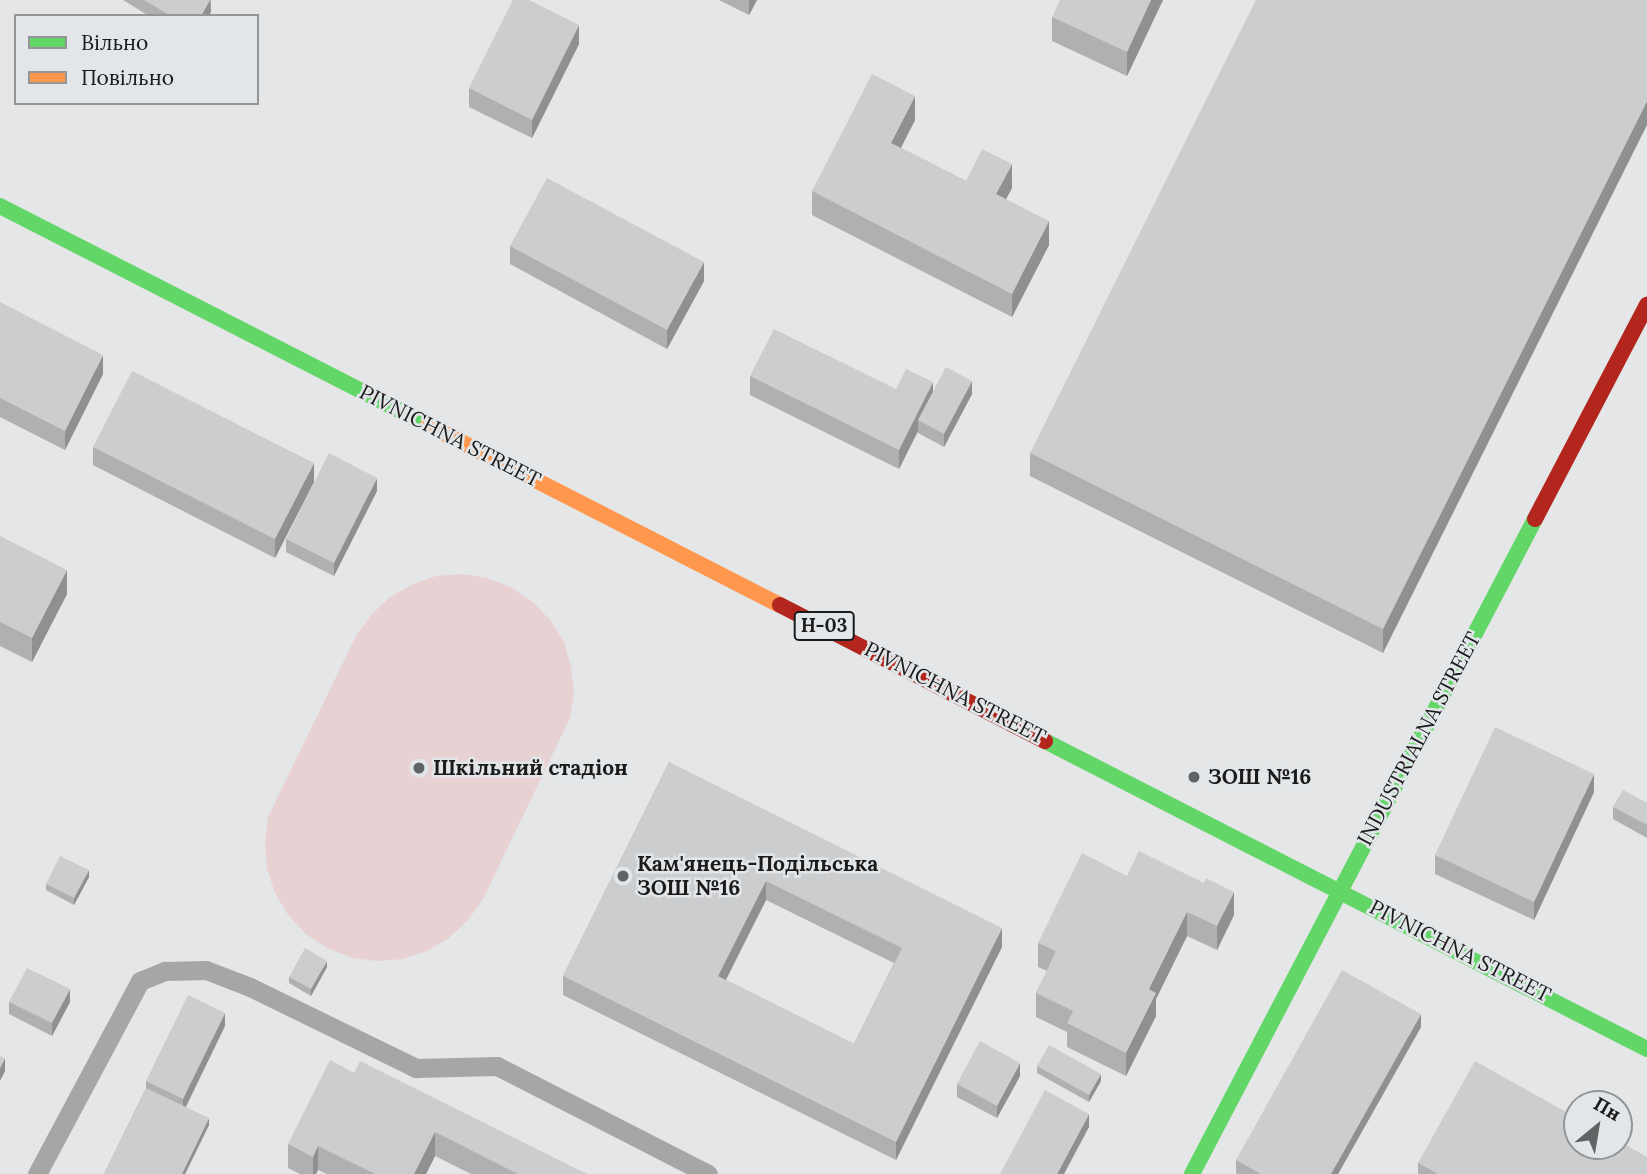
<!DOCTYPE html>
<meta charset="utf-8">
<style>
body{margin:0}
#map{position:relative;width:1647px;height:1174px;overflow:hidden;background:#e4e6e7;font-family:Lora,serif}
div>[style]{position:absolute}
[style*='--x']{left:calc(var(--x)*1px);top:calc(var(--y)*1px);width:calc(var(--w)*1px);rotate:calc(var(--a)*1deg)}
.green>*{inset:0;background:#e8d1d3}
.lane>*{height:19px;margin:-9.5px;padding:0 9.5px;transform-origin:9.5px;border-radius:9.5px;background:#a6a6a6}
.fast>*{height:16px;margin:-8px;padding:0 8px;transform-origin:8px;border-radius:8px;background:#63d668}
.slow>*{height:16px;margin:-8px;padding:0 8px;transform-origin:8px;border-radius:8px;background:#ff974d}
.jam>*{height:16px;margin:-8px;padding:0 8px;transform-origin:8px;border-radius:8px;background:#b3261e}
.wall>*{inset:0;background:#afb0b1}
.shaded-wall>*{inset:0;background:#8f9090}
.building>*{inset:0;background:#cccdce}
.dots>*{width:19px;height:19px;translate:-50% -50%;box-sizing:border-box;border:4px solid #e3e6e8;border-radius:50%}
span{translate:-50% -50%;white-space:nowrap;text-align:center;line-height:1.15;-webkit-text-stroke:5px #e3e6e8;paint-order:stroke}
.shield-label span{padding:2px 5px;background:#e3e6e8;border:2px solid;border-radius:5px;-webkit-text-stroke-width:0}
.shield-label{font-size:19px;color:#1b1b1c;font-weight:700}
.street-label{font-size:21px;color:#1b1b1c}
.poi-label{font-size:21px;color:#1b1b1c;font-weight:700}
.left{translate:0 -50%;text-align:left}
.legend{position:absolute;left:14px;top:14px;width:245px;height:91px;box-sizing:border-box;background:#e3e6e8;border:2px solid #939596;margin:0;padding:9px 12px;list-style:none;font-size:21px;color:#1b1b1c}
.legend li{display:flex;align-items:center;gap:14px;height:35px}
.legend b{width:35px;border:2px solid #939596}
.north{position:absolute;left:1563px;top:1090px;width:70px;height:70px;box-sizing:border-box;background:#e3e6e8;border:2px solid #939596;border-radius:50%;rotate:30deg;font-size:19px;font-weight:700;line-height:28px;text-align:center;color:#1b1b1c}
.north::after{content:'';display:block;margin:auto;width:24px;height:32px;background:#616263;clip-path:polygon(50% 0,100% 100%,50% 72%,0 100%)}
</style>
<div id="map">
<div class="green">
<i style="clip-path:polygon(462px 574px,487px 578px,511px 587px,533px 602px,550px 620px,564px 642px,571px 667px,574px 693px,570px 718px,483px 899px,468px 920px,449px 938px,427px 951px,403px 959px,377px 961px,352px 958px,327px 948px,306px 934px,288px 915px,275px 893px,267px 869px,265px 843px,268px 817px,356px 636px,371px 615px,389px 598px,411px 585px,436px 576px)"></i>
</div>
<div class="lane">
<i style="--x:37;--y:1174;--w:219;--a:-61.9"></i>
<i style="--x:140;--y:981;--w:27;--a:-22"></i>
<i style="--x:165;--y:971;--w:41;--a:-1.4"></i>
<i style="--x:206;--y:970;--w:47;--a:21.1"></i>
<i style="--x:250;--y:987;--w:185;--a:26"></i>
<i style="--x:416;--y:1068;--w:81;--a:-1.4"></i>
<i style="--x:497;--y:1066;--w:237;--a:27.1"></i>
</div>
<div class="fast">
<i style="--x:0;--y:206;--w:481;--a:27.1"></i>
<i style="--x:1045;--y:741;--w:676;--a:27.1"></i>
<i style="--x:1192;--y:1174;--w:739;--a:-62.36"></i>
</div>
<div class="slow">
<i style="--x:428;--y:425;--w:395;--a:27.1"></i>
</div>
<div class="jam">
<i style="--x:1535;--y:519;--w:242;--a:-62.4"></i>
<i style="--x:780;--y:605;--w:298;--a:27.2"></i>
</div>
<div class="wall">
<i style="clip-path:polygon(123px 0,211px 0,211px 12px,208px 16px,149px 16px)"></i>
<i style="clip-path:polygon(719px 0,757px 0,749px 15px)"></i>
<i style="clip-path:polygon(1163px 0,1127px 76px,1052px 41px,1052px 17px)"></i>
<i style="clip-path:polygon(1647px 0,1383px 653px,1030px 476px,1030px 453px)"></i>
<i style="clip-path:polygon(579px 44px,532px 138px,469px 107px,469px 88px)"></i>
<i style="clip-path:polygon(915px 120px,901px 148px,966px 181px,1012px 188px,1006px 199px,1049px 245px,1012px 317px,812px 215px,812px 191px)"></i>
<i style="clip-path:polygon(510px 246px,704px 281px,667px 349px,510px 264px)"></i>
<i style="clip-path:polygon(0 302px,103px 374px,65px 450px,0 417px)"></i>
<i style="clip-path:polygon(750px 376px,896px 389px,972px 394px,944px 447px,918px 433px,918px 431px,899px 469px,750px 395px)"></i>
<i style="clip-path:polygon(93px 447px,314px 482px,275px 558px,93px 465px)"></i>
<i style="clip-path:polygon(377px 491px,334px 576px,286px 552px,286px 539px)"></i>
<i style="clip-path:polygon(0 536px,67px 594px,32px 662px,0 646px)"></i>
<i style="clip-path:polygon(evenodd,669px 762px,1002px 947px,896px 1160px,563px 995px,563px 976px,669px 762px,766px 900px,894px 963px,854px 1044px,726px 980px,766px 900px)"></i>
<i style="clip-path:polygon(1594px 792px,1534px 920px,1435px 874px,1435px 855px)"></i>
<i style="clip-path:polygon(1647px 803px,1647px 838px,1613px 819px,1613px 807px)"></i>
<i style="clip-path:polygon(1127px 876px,1234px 915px,1217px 950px,1187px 936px,1156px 999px,1156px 1016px,1126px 1076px,1067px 1047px,1067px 1032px,1036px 1017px,1036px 993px,1047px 971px,1038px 967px,1038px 943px)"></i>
<i style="clip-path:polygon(89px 877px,74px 905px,46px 890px,46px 884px)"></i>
<i style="clip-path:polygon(327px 967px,311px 996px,289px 983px,289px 977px)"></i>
<i style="clip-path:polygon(9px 1002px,70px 1002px,52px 1036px,9px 1014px)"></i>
<i style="clip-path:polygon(225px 1026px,186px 1107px,209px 1125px,185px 1174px,104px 1174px,146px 1088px,146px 1081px)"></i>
<i style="clip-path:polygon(1421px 1027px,1338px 1174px,1238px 1174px,1236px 1173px,1236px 1160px)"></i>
<i style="clip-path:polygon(1037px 1066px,1101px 1081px,1089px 1102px,1037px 1073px)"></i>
<i style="clip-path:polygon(354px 1073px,587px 1174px,471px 1174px,435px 1156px,426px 1174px,327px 1174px,318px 1170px,316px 1174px,300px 1174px,288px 1168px,288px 1144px)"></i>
<i style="clip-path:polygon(1020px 1076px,997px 1118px,957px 1097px,957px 1084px)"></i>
<i style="clip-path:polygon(1418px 1163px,1647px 1174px,1418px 1174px)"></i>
</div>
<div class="shaded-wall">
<i style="clip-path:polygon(210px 0,211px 12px,208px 16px,201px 16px)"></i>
<i style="clip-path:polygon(749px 0,757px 0,749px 15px)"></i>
<i style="clip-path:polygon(1151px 0,1163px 0,1127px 76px,1127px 52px)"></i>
<i style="clip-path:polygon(579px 25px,579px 44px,532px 138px,532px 120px)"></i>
<i style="clip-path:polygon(915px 96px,915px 120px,891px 167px,891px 143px)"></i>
<i style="clip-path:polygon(1647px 101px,1647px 125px,1383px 653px,1383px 629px)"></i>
<i style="clip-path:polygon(1012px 164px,1012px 188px,996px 218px,996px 194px)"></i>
<i style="clip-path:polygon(1049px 221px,1049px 245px,1012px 317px,1012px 294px)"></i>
<i style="clip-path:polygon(704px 262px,704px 281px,667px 349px,667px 330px)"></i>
<i style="clip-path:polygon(103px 355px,103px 374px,65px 450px,65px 431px)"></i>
<i style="clip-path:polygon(972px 381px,972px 394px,944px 447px,944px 434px)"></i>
<i style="clip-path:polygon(933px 382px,933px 401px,918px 420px,918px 431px,899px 469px,899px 450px)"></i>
<i style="clip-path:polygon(314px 463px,314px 482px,275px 558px,275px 539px)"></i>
<i style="clip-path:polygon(377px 478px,377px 491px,334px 576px,334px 563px)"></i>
<i style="clip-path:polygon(67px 570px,67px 594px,32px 662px,32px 638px)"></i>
<i style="clip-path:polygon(1594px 774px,1594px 792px,1534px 920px,1534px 902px)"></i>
<i style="clip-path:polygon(89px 870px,89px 877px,74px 905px,74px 898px)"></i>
<i style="clip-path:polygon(766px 881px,766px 900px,718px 995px,718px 976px)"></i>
<i style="clip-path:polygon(1234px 892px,1234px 915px,1217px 950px,1217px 926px)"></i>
<i style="clip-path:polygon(1187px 912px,1187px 936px,1156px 999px,1156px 1016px,1126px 1076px,1126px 1053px,1149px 989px)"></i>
<i style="clip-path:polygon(1002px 928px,1002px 947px,896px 1160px,896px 1142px)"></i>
<i style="clip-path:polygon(327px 961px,327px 967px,311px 996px,311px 989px)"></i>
<i style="clip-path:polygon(70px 989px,70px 1002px,52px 1036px,52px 1023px)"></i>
<i style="clip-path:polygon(225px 1013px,225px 1026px,183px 1112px,183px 1099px)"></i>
<i style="clip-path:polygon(1421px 1014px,1421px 1027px,1338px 1174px,1331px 1174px)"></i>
<i style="clip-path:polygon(5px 1058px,5px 1071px,0 1081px,0 1068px)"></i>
<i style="clip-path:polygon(1020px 1063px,1020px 1076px,997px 1118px,997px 1106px)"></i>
<i style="clip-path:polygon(1101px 1074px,1101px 1081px,1089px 1102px,1089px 1095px)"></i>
<i style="clip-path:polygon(1089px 1114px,1089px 1127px,1064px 1174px,1057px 1174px)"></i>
<i style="clip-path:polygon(209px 1118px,209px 1125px,185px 1174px,182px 1174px)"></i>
<i style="clip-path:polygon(435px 1132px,435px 1156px,426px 1174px,414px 1174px)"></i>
<i style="clip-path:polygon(318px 1146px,318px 1170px,316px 1174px,313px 1174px,313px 1157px)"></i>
</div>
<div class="building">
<i style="clip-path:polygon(144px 0,210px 0,201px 16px,171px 16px)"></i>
<i style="clip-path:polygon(513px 0,529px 0,579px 25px,532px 120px,469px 88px)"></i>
<i style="clip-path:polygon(1060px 0,1151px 0,1127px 52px,1052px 17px)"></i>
<i style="clip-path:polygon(1256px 0,1647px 0,1647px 101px,1383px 629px,1030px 453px)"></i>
<i style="clip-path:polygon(872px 74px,915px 96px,891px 143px,966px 181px,982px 149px,1012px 164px,996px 194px,1049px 221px,1012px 294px,812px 191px)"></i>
<i style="clip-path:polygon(547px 178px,704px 262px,667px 330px,510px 246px)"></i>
<i style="clip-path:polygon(0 302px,103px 355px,65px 431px,0 398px)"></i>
<i style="clip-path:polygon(774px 329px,896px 389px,906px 369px,933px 382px,899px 450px,750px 376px)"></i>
<i style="clip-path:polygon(946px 367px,972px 381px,944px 434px,918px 420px)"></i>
<i style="clip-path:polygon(132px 371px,314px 463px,275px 539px,93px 447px)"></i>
<i style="clip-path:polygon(329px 453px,377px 478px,334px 563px,286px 539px)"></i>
<i style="clip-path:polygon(0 536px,67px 570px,32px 638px,0 622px)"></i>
<i style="clip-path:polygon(1495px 727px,1594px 774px,1534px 902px,1435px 855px)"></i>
<i style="clip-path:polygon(evenodd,669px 762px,1002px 928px,896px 1142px,563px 976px,669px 762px,766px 881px,902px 948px,854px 1044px,718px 976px,766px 881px)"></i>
<i style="clip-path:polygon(1623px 790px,1647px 803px,1647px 825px,1613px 807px)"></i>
<i style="clip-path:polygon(1139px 851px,1204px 883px,1206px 878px,1234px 892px,1217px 926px,1187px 912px,1149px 989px,1156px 993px,1126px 1053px,1067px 1023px,1073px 1011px,1036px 993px,1056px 951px,1038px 943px,1082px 853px,1127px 876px)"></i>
<i style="clip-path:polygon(60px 856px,89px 870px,74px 898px,46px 884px)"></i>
<i style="clip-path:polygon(305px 948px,327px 961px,311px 989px,289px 977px)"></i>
<i style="clip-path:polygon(27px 968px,70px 989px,52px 1023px,9px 1002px)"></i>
<i style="clip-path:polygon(1342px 970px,1421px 1014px,1331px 1174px,1261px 1174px,1236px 1160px)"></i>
<i style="clip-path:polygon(188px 995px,225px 1013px,183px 1099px,146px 1081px)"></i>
<i style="clip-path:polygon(980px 1041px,1020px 1063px,997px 1106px,957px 1084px)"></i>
<i style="clip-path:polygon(1049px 1045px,1101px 1074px,1089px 1095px,1037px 1066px)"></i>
<i style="clip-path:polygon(0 1056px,5px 1058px,0 1068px)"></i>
<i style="clip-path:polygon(330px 1060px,354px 1073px,360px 1061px,587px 1174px,518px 1174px,435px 1132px,414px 1174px,375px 1174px,318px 1146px,313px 1157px,288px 1144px)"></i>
<i style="clip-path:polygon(1475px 1061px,1577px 1118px,1577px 1146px,1619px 1146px,1619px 1141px,1647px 1157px,1647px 1174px,1438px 1174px,1418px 1163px)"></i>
<i style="clip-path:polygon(146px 1088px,209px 1118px,182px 1174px,104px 1174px)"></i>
<i style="clip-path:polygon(1045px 1090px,1089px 1114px,1057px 1174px,1000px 1174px)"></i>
</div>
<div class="dots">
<i style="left:419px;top:768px;background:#616263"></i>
<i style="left:1194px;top:777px;background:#616263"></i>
<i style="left:623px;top:876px;background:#616263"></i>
</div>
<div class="shield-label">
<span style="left:824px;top:626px">Н-03</span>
</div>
<div class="street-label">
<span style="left:450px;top:436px;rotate:27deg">PIVNICHNA STREET</span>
<span style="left:955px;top:693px;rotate:27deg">PIVNICHNA STREET</span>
<span style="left:1419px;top:739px;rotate:-62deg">INDUSTRIALNA STREET</span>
<span style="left:1460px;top:951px;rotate:27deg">PIVNICHNA STREET</span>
</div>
<div class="poi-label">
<span class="left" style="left:433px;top:768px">Шкільний стадіон</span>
<span class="left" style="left:1208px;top:777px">ЗОШ №16</span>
<span class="left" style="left:637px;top:876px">Кам'янець-Подільська<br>ЗОШ №16</span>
</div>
<ul class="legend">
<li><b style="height:9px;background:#63d668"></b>Вільно</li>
<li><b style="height:9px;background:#ff974d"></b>Повільно</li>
</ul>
<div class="north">Пн</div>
</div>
